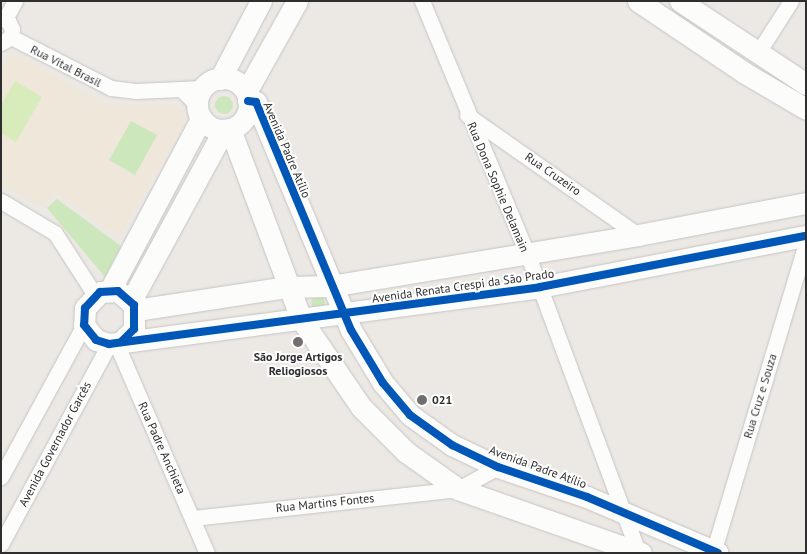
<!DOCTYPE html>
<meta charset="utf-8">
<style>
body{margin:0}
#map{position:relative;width:807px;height:554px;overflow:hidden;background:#ece8e4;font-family:"PT Sans",sans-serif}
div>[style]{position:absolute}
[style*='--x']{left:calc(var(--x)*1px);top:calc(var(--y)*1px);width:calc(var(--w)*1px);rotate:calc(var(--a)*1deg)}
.education>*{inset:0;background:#efe7d9}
.green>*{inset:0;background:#cce7bc}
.round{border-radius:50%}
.pitch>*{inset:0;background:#d7ecba}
.roads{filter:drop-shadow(0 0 1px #c5c4c5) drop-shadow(0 0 1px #c5c4c5)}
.street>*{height:15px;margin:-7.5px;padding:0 7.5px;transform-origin:7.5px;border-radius:7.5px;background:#fcfcfb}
.secondary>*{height:21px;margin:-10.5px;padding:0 10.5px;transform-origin:10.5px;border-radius:10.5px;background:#fcfcfb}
.secondary>.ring{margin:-10.5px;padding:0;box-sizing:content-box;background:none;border:21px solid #fcfcfb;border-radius:50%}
.cycleway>*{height:8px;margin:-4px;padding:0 4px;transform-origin:4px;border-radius:4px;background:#0057b8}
.dots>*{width:14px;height:14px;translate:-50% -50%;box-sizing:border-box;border:2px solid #fff;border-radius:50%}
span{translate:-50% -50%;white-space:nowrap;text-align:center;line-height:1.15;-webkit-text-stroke:4px #fff;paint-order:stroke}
.street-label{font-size:12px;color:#2e2e2e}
.poi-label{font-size:12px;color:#2e2e2e;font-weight:700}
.left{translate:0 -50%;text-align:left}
.frame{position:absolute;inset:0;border:2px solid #2e2e2e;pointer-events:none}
</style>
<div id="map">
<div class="education">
<i style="clip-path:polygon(8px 56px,20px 57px,106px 105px,171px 105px,182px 110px,186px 121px,119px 237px,56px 191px,41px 206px,1px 184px,1px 68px)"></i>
</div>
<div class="green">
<i class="round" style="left:215px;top:96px;width:18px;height:18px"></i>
<i style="clip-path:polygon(131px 121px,157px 135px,135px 175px,109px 160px)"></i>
<i style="clip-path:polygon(57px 199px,121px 246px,105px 277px,47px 208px)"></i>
<i class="round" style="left:311px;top:295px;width:14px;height:14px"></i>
</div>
<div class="pitch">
<i style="clip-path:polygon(15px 81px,42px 97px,16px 142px,1px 133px,1px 105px)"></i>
</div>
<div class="roads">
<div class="street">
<i style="--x:422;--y:1;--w:273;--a:67.4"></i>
<i style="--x:527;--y:253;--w:318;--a:69.6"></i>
<i style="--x:1;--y:18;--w:8;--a:23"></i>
<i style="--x:8;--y:21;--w:9;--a:63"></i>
<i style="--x:12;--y:29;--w:8;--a:97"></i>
<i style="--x:11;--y:37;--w:12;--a:149"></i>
<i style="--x:5;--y:19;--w:21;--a:-61"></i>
<i style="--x:11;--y:37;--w:112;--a:27"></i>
<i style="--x:111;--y:88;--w:24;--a:7"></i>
<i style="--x:135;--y:91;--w:68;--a:-2.5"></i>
<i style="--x:759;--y:51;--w:59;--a:-57.4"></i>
<i style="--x:183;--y:91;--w:20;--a:45"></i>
<i style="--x:467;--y:115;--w:209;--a:35.1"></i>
<i style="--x:1;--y:201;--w:63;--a:30.7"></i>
<i style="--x:55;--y:233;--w:74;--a:57.2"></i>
<i style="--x:116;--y:343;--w:229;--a:66.6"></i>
<i style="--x:1;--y:477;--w:173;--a:-61.4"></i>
<i style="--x:193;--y:518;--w:267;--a:-6.2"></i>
<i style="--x:458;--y:489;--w:46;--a:-28.8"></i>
<i style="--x:1;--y:544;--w:227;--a:-61.6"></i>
<i style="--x:713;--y:553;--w:324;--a:-73.3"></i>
</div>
<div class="secondary">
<i style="--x:638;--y:1;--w:129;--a:33.9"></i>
<i style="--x:745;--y:73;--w:71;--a:30.5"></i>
<i style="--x:680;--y:1;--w:151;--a:33.4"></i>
<i class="ring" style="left:197px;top:78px;width:31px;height:31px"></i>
<i style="--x:220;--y:79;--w:88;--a:-62.3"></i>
<i style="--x:246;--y:92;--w:104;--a:-60.7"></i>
<i style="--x:248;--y:101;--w:8;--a:7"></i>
<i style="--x:256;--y:102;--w:247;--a:67.4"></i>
<i style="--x:351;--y:330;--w:62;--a:58.9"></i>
<i style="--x:383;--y:383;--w:42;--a:49.8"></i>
<i style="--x:410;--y:415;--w:52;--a:35.5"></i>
<i style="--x:452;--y:445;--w:51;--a:25.6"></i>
<i style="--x:498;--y:467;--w:94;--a:18.6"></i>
<i style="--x:587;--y:497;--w:142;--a:23.1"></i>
<i style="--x:230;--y:129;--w:203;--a:69.5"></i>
<i style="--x:301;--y:319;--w:107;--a:55.7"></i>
<i style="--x:361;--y:407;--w:64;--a:45"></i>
<i style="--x:406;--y:452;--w:64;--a:35.4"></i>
<i style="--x:458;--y:489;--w:194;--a:19.3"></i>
<i style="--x:110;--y:290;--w:194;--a:-62"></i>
<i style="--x:131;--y:301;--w:195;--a:-61.5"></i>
<i style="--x:136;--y:310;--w:153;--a:-8.7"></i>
<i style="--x:287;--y:287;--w:44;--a:-1.3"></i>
<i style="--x:331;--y:286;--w:311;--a:-9.4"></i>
<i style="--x:638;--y:235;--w:171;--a:-10.8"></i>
<i style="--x:122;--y:341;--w:17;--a:-45"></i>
<i style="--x:134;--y:329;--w:24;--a:-90"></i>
<i style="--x:134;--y:305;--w:21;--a:-139"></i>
<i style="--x:118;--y:291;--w:18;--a:177"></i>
<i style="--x:100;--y:292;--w:22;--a:133"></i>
<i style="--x:85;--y:308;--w:17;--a:93"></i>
<i style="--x:84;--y:325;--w:19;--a:51"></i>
<i style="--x:96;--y:340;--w:14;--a:17"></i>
<i style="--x:109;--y:344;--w:435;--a:-7.5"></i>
<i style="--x:540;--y:287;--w:271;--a:-10.9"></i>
</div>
</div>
<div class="cycleway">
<i style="--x:248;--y:101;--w:8;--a:7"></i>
<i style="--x:256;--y:102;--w:247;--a:67.4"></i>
<i style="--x:351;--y:330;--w:62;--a:58.9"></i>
<i style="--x:383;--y:383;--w:42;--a:49.8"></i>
<i style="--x:410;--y:415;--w:52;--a:35.5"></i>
<i style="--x:452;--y:445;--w:51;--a:25.6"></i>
<i style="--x:498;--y:467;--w:94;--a:18.6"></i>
<i style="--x:587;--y:497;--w:142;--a:23.1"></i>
<i style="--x:122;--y:341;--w:17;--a:-45"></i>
<i style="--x:134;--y:329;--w:24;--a:-90"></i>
<i style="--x:134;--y:305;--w:21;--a:-139"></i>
<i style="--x:118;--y:291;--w:18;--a:177"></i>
<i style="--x:100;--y:292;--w:22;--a:133"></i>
<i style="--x:85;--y:308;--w:17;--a:93"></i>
<i style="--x:84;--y:325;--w:19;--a:51"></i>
<i style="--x:96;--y:340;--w:14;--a:17"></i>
<i style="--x:109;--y:344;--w:435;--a:-7.5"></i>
<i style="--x:540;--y:287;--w:271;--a:-10.9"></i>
</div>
<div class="dots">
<i style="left:298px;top:342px;background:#706f6e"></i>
<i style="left:422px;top:400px;background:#706f6e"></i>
</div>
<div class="street-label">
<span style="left:66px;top:66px;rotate:27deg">Rua Vital Brasil</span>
<span style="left:287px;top:150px;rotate:67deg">Avenida Padre Atílio</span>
<span style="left:553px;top:174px;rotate:35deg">Rua Cruzeiro</span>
<span style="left:498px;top:187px;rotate:67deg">Rua Dona Sophie Delamain</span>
<span style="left:463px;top:286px;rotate:-8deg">Avenida Renata Crespi da São Prado</span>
<span style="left:760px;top:396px;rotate:-73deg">Rua Cruz e Souza</span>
<span style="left:55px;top:444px;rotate:-62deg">Avenida Governador Garcês</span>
<span style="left:162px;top:448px;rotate:66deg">Rua Padre Anchieta</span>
<span style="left:538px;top:467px;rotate:20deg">Avenida Padre Atílio</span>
<span style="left:325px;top:503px;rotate:-6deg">Rua Martins Fontes</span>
</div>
<div class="poi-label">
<span style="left:298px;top:364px">São Jorge Artigos<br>Reliogiosos</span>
<span class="left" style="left:432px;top:400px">021</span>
</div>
<div class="frame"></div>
</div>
